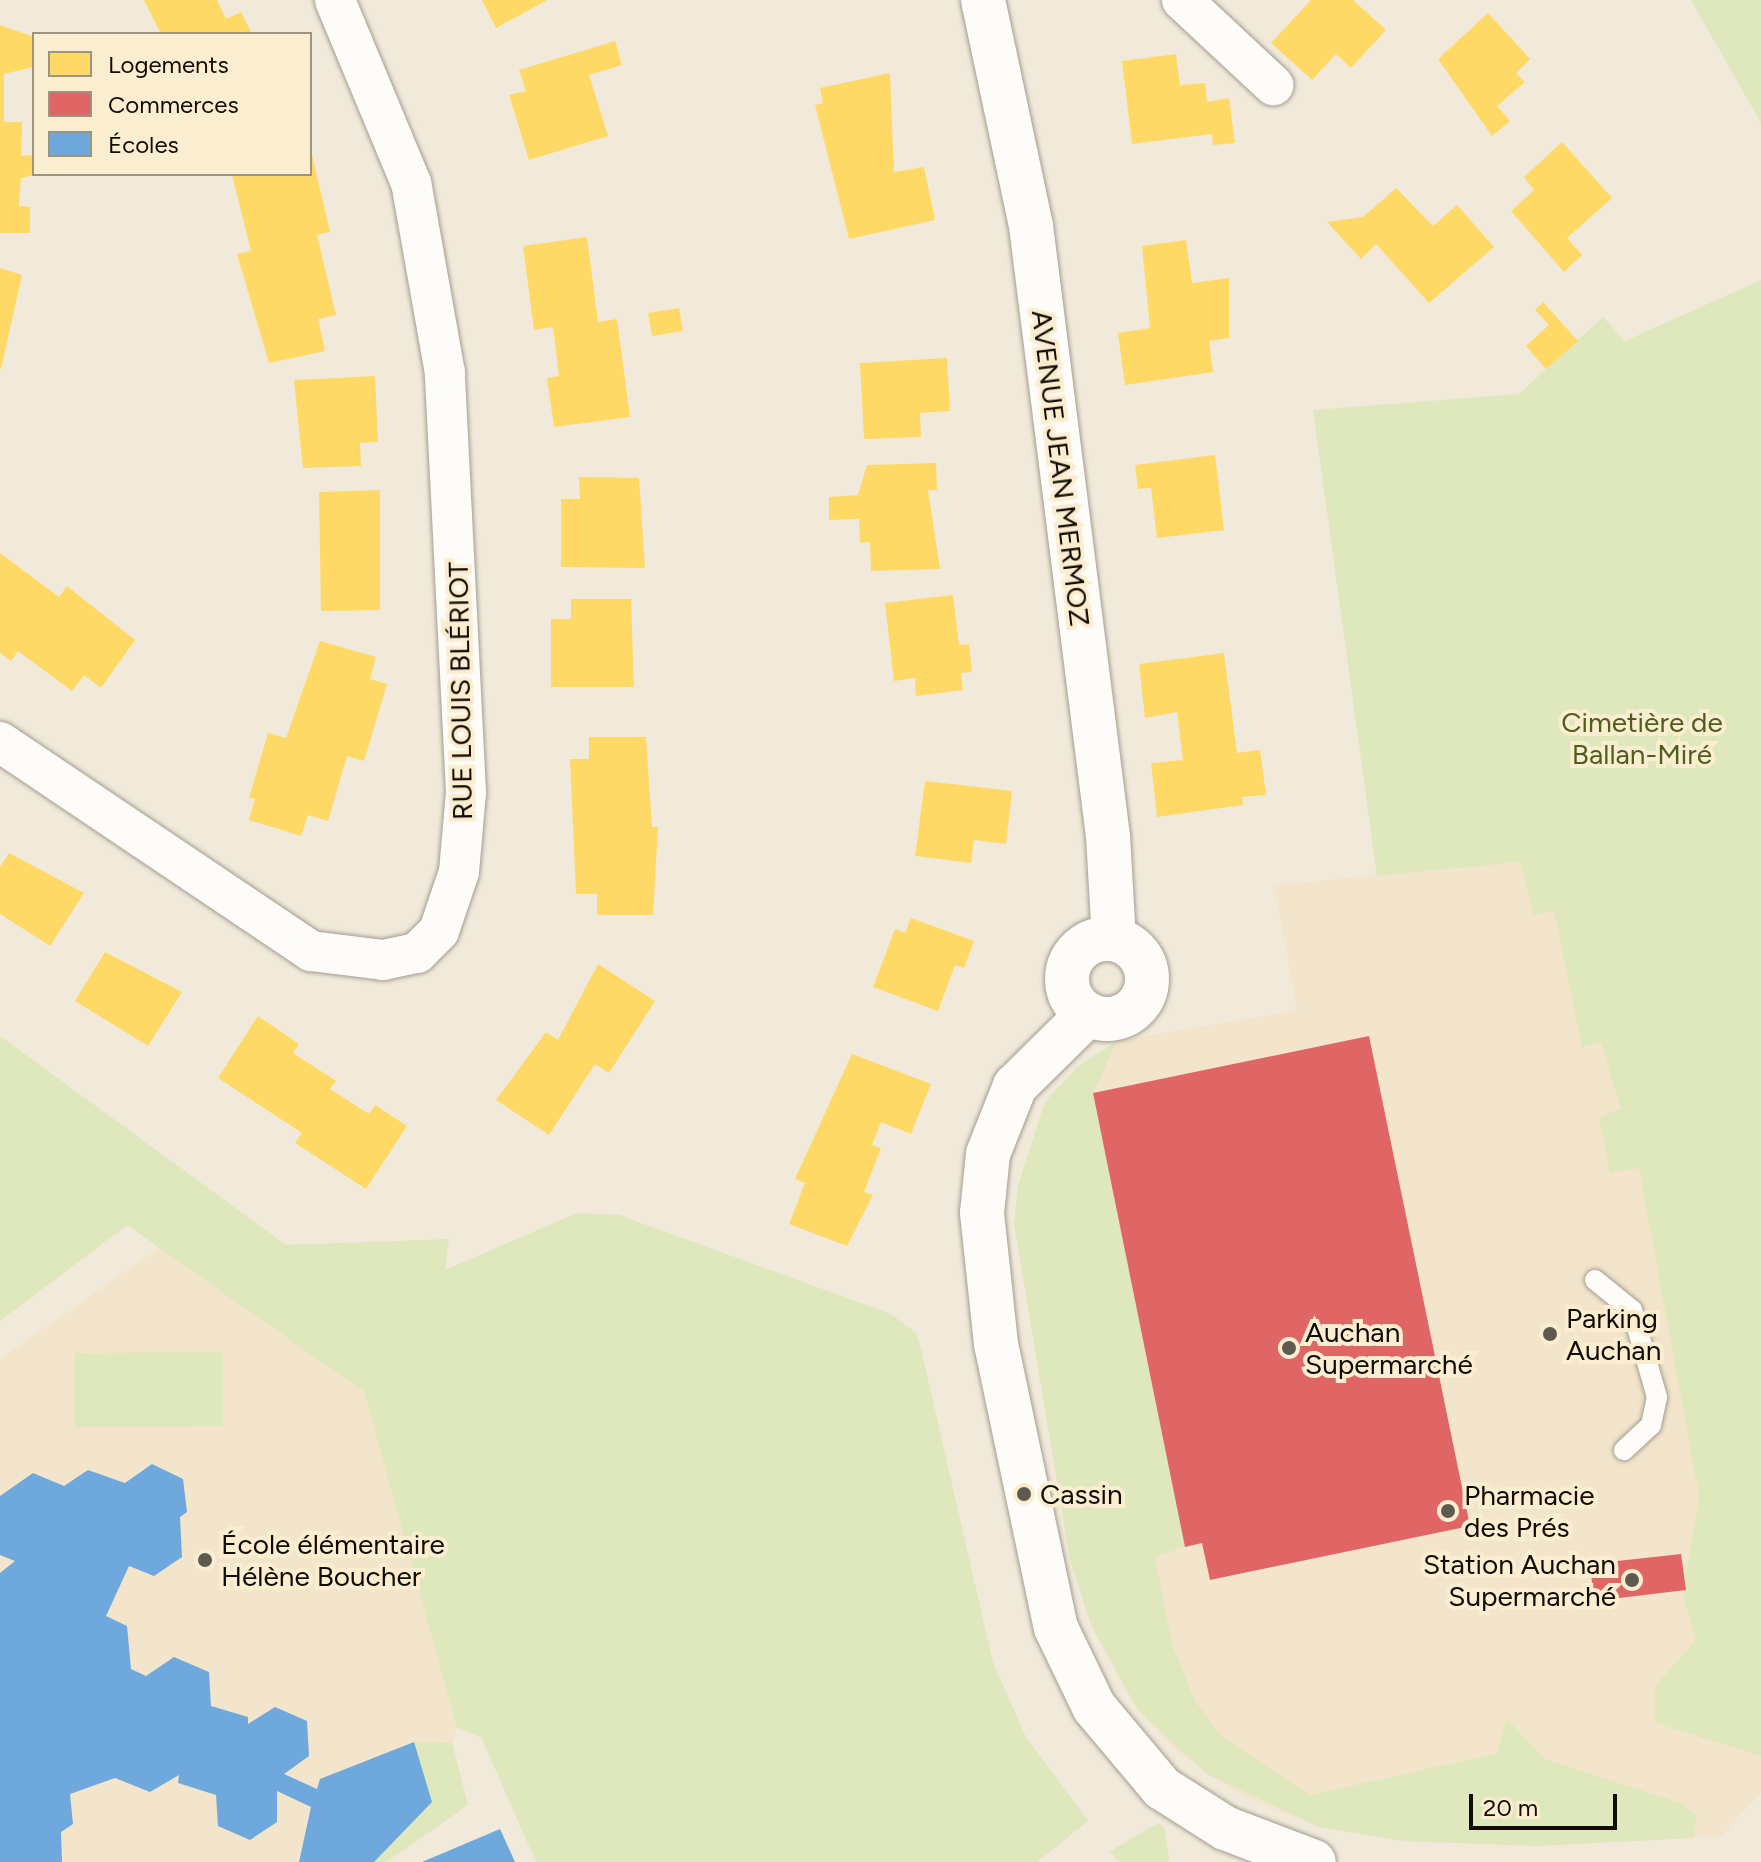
<!DOCTYPE html>
<meta charset="utf-8">
<style>
body{margin:0}
#map{position:relative;width:1761px;height:1862px;overflow:hidden;background:#f1eada;font-family:Figtree,sans-serif}
div>[style]{position:absolute}
[style*='--x']{left:calc(var(--x)*1px);top:calc(var(--y)*1px);width:calc(var(--w)*1px);rotate:calc(var(--a)*1deg)}
.built>*{inset:0;background:#f3e5cb}
.green>*{inset:0;background:#dfe7bd}
.homes>*{inset:0;background:#ffd966}
.shops>*{inset:0;background:#e06666}
.schools>*{inset:0;background:#6fa8dc}
.roads{filter:drop-shadow(0 0 2px #a39d91) drop-shadow(0 0 2px #a39d91)}
.service>*{height:20px;margin:-10px;padding:0 10px;transform-origin:10px;border-radius:10px;background:#fdfcf9}
.minor>*{height:40px;margin:-20px;padding:0 20px;transform-origin:20px;border-radius:20px;background:#fdfcf9}
.tertiary>*{height:44px;margin:-22px;padding:0 22px;transform-origin:22px;border-radius:22px;background:#fdfcf9}
.tertiary>.ring{margin:-22px;padding:0;box-sizing:content-box;background:none;border:44px solid #fdfcf9;border-radius:50%}
.dots>*{width:22px;height:22px;translate:-50% -50%;box-sizing:border-box;border:4px solid #fbedd0;border-radius:50%}
span{translate:-50% -50%;white-space:nowrap;text-align:center;line-height:1.15;-webkit-text-stroke:8px #fbedd0;paint-order:stroke}
.street-label{font-size:28px;color:#110c04}
.park-label{font-size:28px;color:#4e5e1f}
.poi-label{font-size:28px;color:#110c04}
.left{translate:0 -50%;text-align:left}
.right{translate:-100% -50%;text-align:right}
.legend{position:absolute;left:32px;top:32px;width:280px;height:144px;box-sizing:border-box;background:#fbedd0;border:2px solid #9d937e;margin:0;padding:10px 14px;list-style:none;font-size:24px;color:#110c04}
.legend li{display:flex;align-items:center;gap:16px;height:40px}
.legend b{width:40px;border:2px solid #9d937e}
.scale{position:absolute;left:1469px;top:1794px;width:148px;height:36px;box-sizing:border-box;border:4px solid #110c04;border-top:0;padding-left:10px;font-size:24px;line-height:28px;white-space:nowrap;color:#110c04;-webkit-text-stroke:6px #fbedd0;paint-order:stroke}
</style>
<div id="map">
<div class="built">
<i style="clip-path:polygon(1520px 862px,1573px 904px,1761px 1641px,1761px 1793px,1721px 1836px,1538px 1846px,1404px 1841px,1319px 1827px,1242px 1796px,1178px 1753px,1137px 1709px,1091px 1625px,1070px 1560px,1014px 1224px,1018px 1186px,1045px 1102px,1077px 1067px,1117px 1041px,1297px 1010px,1274px 885px)"></i>
<i style="clip-path:polygon(163px 1245px,364px 1392px,457px 1728px,452px 1743px,468px 1805px,386px 1862px,0 1862px,0 1359px)"></i>
</div>
<div class="green">
<i style="clip-path:polygon(1691px 0,1761px 0,1761px 123px)"></i>
<i style="clip-path:polygon(1761px 280px,1761px 1756px,1655px 1723px,1655px 1686px,1696px 1640px,1683px 1595px,1699px 1496px,1639px 1168px,1610px 1173px,1599px 1117px,1621px 1109px,1601px 1043px,1582px 1047px,1554px 910px,1534px 915px,1520px 862px,1377px 876px,1313px 410px,1519px 394px,1603px 317px,1625px 341px)"></i>
<i style="clip-path:polygon(0 1036px,286px 1245px,449px 1239px,445px 1270px,577px 1213px,619px 1215px,891px 1314px,916px 1333px,921px 1349px,993px 1663px,1026px 1737px,1088px 1821px,1037px 1862px,536px 1862px,481px 1737px,457px 1728px,364px 1392px,127px 1225px,0 1321px)"></i>
<i style="clip-path:polygon(1117px 1041px,1093px 1093px,1185px 1547px,1155px 1557px,1172px 1644px,1195px 1701px,1222px 1737px,1310px 1795px,1498px 1753px,1506px 1718px,1544px 1759px,1681px 1803px,1697px 1816px,1693px 1838px,1538px 1846px,1404px 1841px,1319px 1827px,1207px 1774px,1137px 1709px,1091px 1625px,1070px 1560px,1014px 1224px,1018px 1186px,1045px 1102px,1077px 1067px)"></i>
<i style="clip-path:polygon(223px 1352px,223px 1426px,74px 1427px,75px 1353px)"></i>
<i style="clip-path:polygon(414px 1742px,452px 1743px,468px 1805px,386px 1862px,374px 1862px)"></i>
<i style="clip-path:polygon(1158px 1823px,1165px 1828px,1169px 1862px,1120px 1862px,1109px 1852px)"></i>
</div>
<div class="homes">
<i style="clip-path:polygon(144px 0,217px 0,226px 19px,241px 12px,252px 34px,161px 34px)"></i>
<i style="clip-path:polygon(482px 0,547px 0,496px 28px)"></i>
<i style="clip-path:polygon(1311px 0,1353px 0,1386px 30px,1351px 68px,1336px 54px,1312px 80px,1271px 43px)"></i>
<i style="clip-path:polygon(1488px 13px,1530px 59px,1516px 73px,1525px 82px,1497px 106px,1510px 121px,1492px 136px,1438px 59px)"></i>
<i style="clip-path:polygon(0 25px,34px 37px,33px 67px,4px 74px,4px 122px,22px 122px,21px 156px,34px 155px,38px 174px,21px 178px,19px 206px,30px 207px,30px 233px,0 233px)"></i>
<i style="clip-path:polygon(615px 41px,622px 65px,589px 75px,608px 136px,529px 160px,509px 95px,526px 91px,519px 70px)"></i>
<i style="clip-path:polygon(1176px 54px,1180px 85px,1205px 83px,1207px 102px,1229px 98px,1235px 143px,1213px 145px,1212px 134px,1132px 144px,1122px 61px)"></i>
<i style="clip-path:polygon(890px 73px,894px 172px,924px 167px,935px 220px,849px 239px,815px 105px,823px 103px,820px 88px)"></i>
<i style="clip-path:polygon(1562px 142px,1612px 198px,1567px 238px,1582px 255px,1564px 272px,1511px 211px,1534px 190px,1524px 177px)"></i>
<i style="clip-path:polygon(311px 150px,330px 232px,317px 235px,336px 315px,318px 319px,325px 351px,269px 363px,237px 254px,251px 251px,232px 175px,310px 174px)"></i>
<i style="clip-path:polygon(1396px 188px,1433px 226px,1457px 205px,1494px 247px,1429px 303px,1376px 244px,1361px 259px,1327px 222px,1363px 217px)"></i>
<i style="clip-path:polygon(587px 237px,598px 322px,617px 319px,630px 417px,554px 427px,547px 378px,559px 376px,553px 327px,534px 330px,523px 246px)"></i>
<i style="clip-path:polygon(1186px 240px,1192px 283px,1229px 278px,1229px 338px,1209px 341px,1213px 372px,1125px 385px,1118px 333px,1150px 328px,1142px 246px)"></i>
<i style="clip-path:polygon(0 268px,22px 275px,1px 369px,0 369px)"></i>
<i style="clip-path:polygon(1543px 302px,1578px 341px,1546px 369px,1526px 346px,1549px 325px,1535px 310px)"></i>
<i style="clip-path:polygon(679px 308px,683px 331px,652px 336px,648px 313px)"></i>
<i style="clip-path:polygon(947px 358px,950px 411px,920px 413px,921px 437px,864px 439px,860px 363px)"></i>
<i style="clip-path:polygon(375px 376px,378px 442px,360px 443px,361px 466px,303px 468px,294px 380px)"></i>
<i style="clip-path:polygon(1215px 455px,1224px 530px,1157px 538px,1151px 488px,1138px 489px,1135px 465px)"></i>
<i style="clip-path:polygon(936px 463px,937px 490px,928px 490px,940px 569px,871px 571px,870px 542px,860px 543px,859px 519px,829px 520px,829px 497px,858px 495px,867px 465px)"></i>
<i style="clip-path:polygon(579px 477px,639px 478px,645px 568px,561px 567px,561px 499px,580px 499px)"></i>
<i style="clip-path:polygon(380px 490px,380px 610px,321px 611px,319px 492px)"></i>
<i style="clip-path:polygon(0 553px,59px 597px,67px 586px,135px 640px,101px 688px,84px 675px,72px 691px,18px 651px,11px 661px,0 653px)"></i>
<i style="clip-path:polygon(953px 595px,959px 645px,969px 644px,972px 672px,961px 673px,963px 690px,916px 696px,915px 678px,894px 681px,885px 603px)"></i>
<i style="clip-path:polygon(571px 599px,631px 599px,634px 687px,551px 687px,551px 619px,571px 619px)"></i>
<i style="clip-path:polygon(320px 641px,376px 657px,370px 679px,387px 684px,364px 761px,347px 756px,328px 821px,308px 815px,301px 836px,249px 820px,255px 799px,249px 798px,268px 733px,286px 738px)"></i>
<i style="clip-path:polygon(1224px 653px,1237px 753px,1260px 750px,1266px 795px,1242px 797px,1243px 805px,1157px 817px,1151px 763px,1183px 760px,1177px 712px,1145px 718px,1139px 664px)"></i>
<i style="clip-path:polygon(589px 737px,646px 737px,652px 827px,658px 827px,653px 915px,597px 915px,597px 894px,576px 894px,570px 759px,589px 759px)"></i>
<i style="clip-path:polygon(925px 781px,1012px 791px,1006px 844px,974px 840px,971px 863px,915px 856px)"></i>
<i style="clip-path:polygon(9px 853px,84px 893px,50px 946px,0 914px,0 867px)"></i>
<i style="clip-path:polygon(911px 918px,974px 941px,964px 968px,955px 965px,938px 1011px,873px 987px,895px 929px,905px 933px)"></i>
<i style="clip-path:polygon(105px 952px,182px 992px,148px 1046px,75px 1001px)"></i>
<i style="clip-path:polygon(598px 964px,655px 1001px,609px 1073px,595px 1064px,549px 1135px,496px 1100px,546px 1032px,558px 1040px)"></i>
<i style="clip-path:polygon(258px 1016px,299px 1044px,293px 1053px,336px 1081px,330px 1089px,369px 1114px,375px 1105px,407px 1126px,366px 1189px,295px 1143px,302px 1133px,218px 1078px)"></i>
<i style="clip-path:polygon(852px 1054px,931px 1084px,911px 1134px,881px 1122px,872px 1145px,881px 1148px,864px 1192px,873px 1195px,847px 1246px,789px 1224px,805px 1183px,795px 1179px)"></i>
</div>
<div class="shops">
<i style="clip-path:polygon(1369px 1036px,1470px 1526px,1210px 1580px,1202px 1543px,1185px 1547px,1093px 1093px)"></i>
<i style="clip-path:polygon(1681px 1554px,1686px 1590px,1594px 1601px,1590px 1564px)"></i>
</div>
<div class="schools">
<i style="clip-path:polygon(152px 1464px,183px 1479px,187px 1512px,180px 1517px,182px 1557px,154px 1576px,129px 1566px,106px 1616px,127px 1626px,131px 1669px,146px 1676px,174px 1657px,209px 1672px,211px 1706px,248px 1717px,248px 1724px,275px 1707px,307px 1721px,309px 1756px,284px 1774px,317px 1789px,320px 1779px,414px 1742px,432px 1802px,374px 1862px,299px 1862px,311px 1807px,277px 1791px,277px 1822px,250px 1840px,218px 1826px,216px 1795px,178px 1783px,179px 1775px,150px 1792px,115px 1778px,70px 1794px,73px 1824px,61px 1832px,62px 1862px,0 1862px,0 1573px,15px 1561px,0 1555px,0 1496px,33px 1473px,64px 1486px,88px 1470px,125px 1483px)"></i>
<i style="clip-path:polygon(500px 1829px,515px 1862px,422px 1862px)"></i>
</div>
<div class="roads">
<div class="service">
<i style="--x:1595;--y:1280;--w:48;--a:39"></i>
<i style="--x:1632;--y:1310;--w:91;--a:74"></i>
<i style="--x:1657;--y:1397;--w:29;--a:102"></i>
<i style="--x:1651;--y:1425;--w:37;--a:137"></i>
</div>
<div class="minor">
<i style="--x:1182;--y:0;--w:125;--a:43"></i>
<i style="--x:0;--y:742;--w:375;--a:33.9"></i>
<i style="--x:311;--y:951;--w:73;--a:7.1"></i>
<i style="--x:383;--y:960;--w:35;--a:-12"></i>
<i style="--x:417;--y:953;--w:31;--a:-45"></i>
<i style="--x:439;--y:931;--w:62;--a:-71.3"></i>
<i style="--x:459;--y:872;--w:80;--a:-85"></i>
<i style="--x:466;--y:792;--w:420;--a:-92.9"></i>
<i style="--x:445;--y:373;--w:193;--a:-100.1"></i>
<i style="--x:411;--y:183;--w:198;--a:-112.6"></i>
</div>
<div class="tertiary">
<i style="--x:983;--y:0;--w:231;--a:78"></i>
<i style="--x:1031;--y:226;--w:615;--a:82.81"></i>
<i style="--x:1108;--y:836;--w:103;--a:86.7"></i>
<i class="ring" style="left:1067px;top:939px;width:36px;height:36px"></i>
<i style="--x:1088;--y:1014;--w:103;--a:135.4"></i>
<i style="--x:1015;--y:1086;--w:73;--a:111.7"></i>
<i style="--x:988;--y:1154;--w:59;--a:95.8"></i>
<i style="--x:982;--y:1213;--w:132;--a:83.9"></i>
<i style="--x:996;--y:1344;--w:290;--a:78.1"></i>
<i style="--x:1056;--y:1628;--w:88;--a:64.3"></i>
<i style="--x:1094;--y:1707;--w:106;--a:50"></i>
<i style="--x:1162;--y:1788;--w:75;--a:32.4"></i>
<i style="--x:1225;--y:1828;--w:95;--a:20.9"></i>
</div>
</div>
<div class="dots">
<i style="left:1550px;top:1334px;background:#5f5a4f"></i>
<i style="left:1289px;top:1348px;background:#5f5a4f"></i>
<i style="left:1024px;top:1494px;background:#5f5a4f"></i>
<i style="left:1448px;top:1511px;background:#5f5a4f"></i>
<i style="left:205px;top:1560px;background:#5f5a4f"></i>
<i style="left:1632px;top:1580px;background:#5f5a4f"></i>
</div>
<div class="street-label">
<span style="left:1061px;top:468px;rotate:83deg">AVENUE JEAN MERMOZ</span>
<span style="left:460px;top:691px;rotate:-91deg">RUE LOUIS BLÉRIOT</span>
</div>
<div class="park-label">
<span style="left:1642px;top:738px">Cimetière de<br>Ballan-Miré</span>
</div>
<div class="poi-label">
<span class="left" style="left:1566px;top:1334px">Parking<br>Auchan</span>
<span class="left" style="left:1305px;top:1348px">Auchan<br>Supermarché</span>
<span class="left" style="left:1040px;top:1494px">Cassin</span>
<span class="left" style="left:1464px;top:1511px">Pharmacie<br>des Prés</span>
<span class="left" style="left:221px;top:1560px">École élémentaire<br>Hélène Boucher</span>
<span class="right" style="left:1616px;top:1580px">Station Auchan<br>Supermarché</span>
</div>
<ul class="legend">
<li><b style="height:22px;background:#ffd966"></b>Logements</li>
<li><b style="height:22px;background:#e06666"></b>Commerces</li>
<li><b style="height:22px;background:#6fa8dc"></b>Écoles</li>
</ul>
<div class="scale">20 m</div>
</div>
